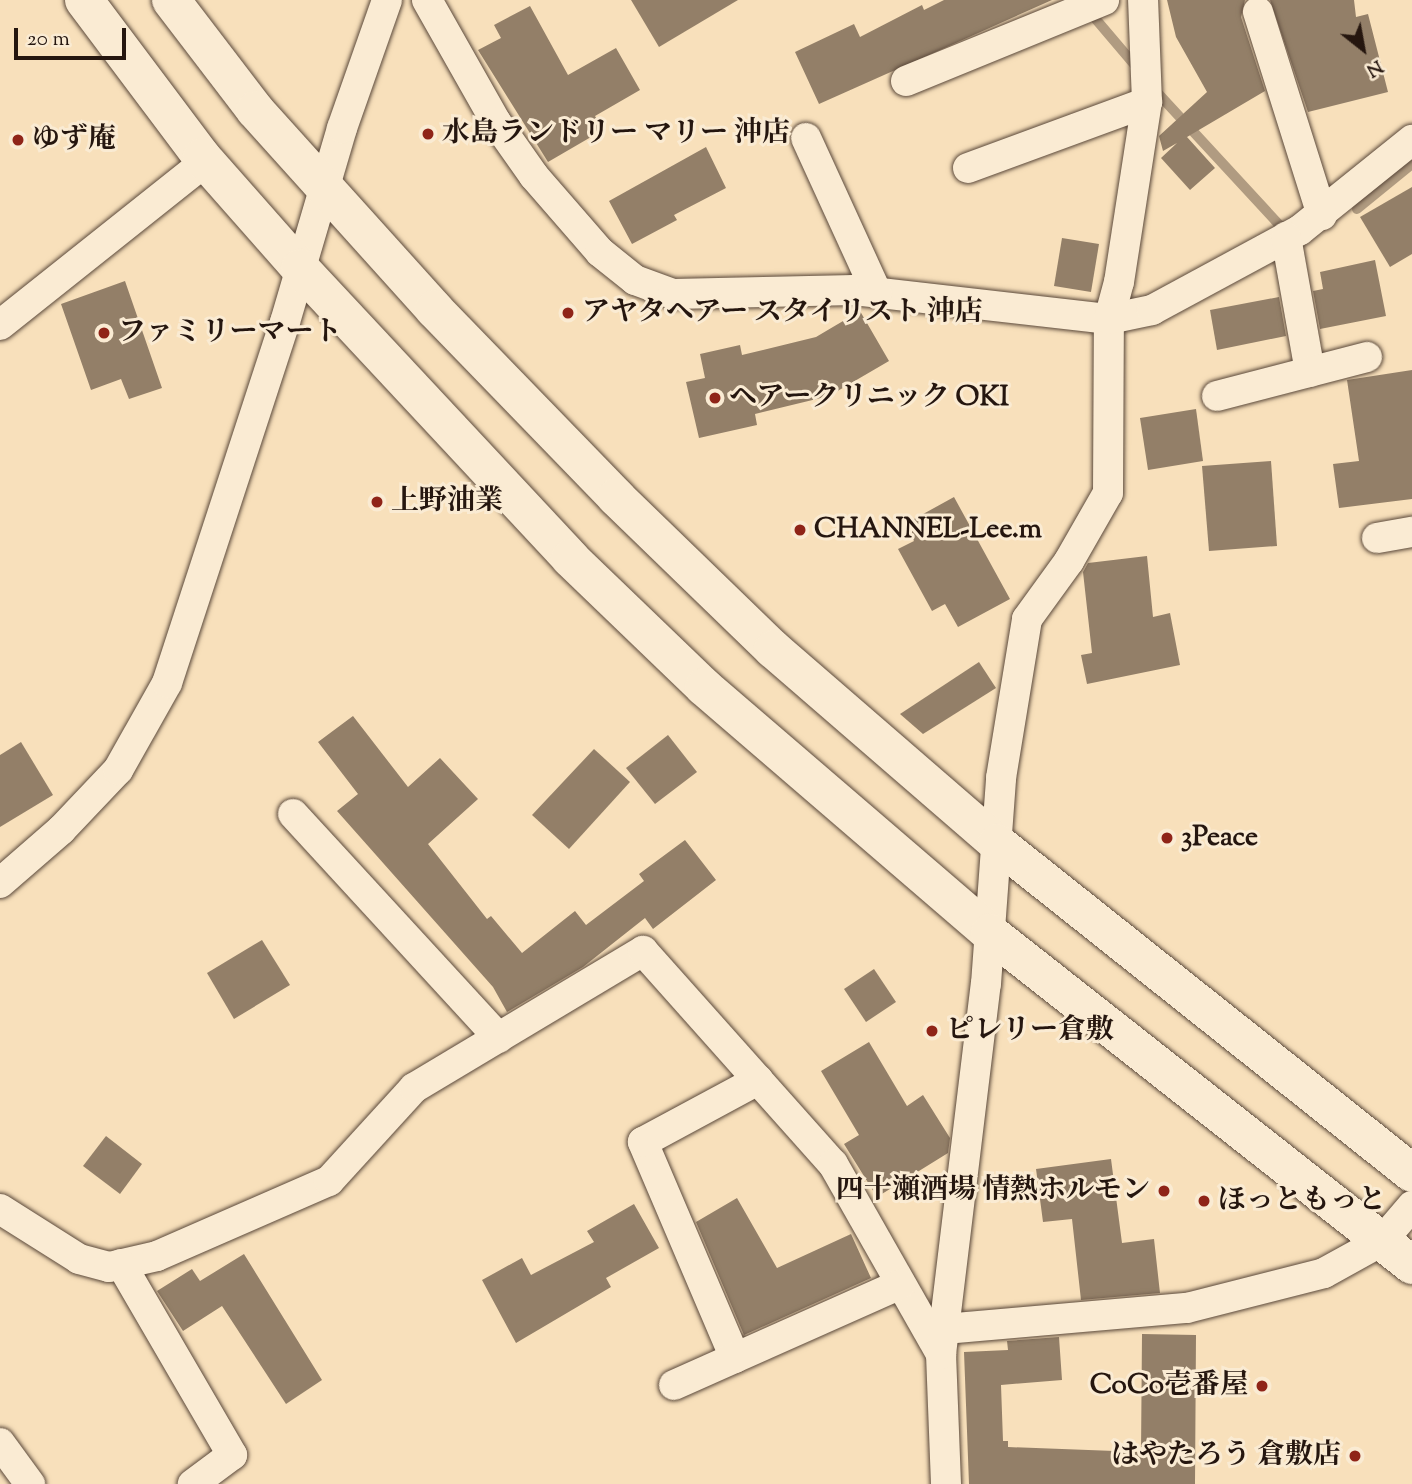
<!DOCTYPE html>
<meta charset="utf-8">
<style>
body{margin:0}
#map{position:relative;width:1412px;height:1484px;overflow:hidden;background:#f8e0bb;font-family:"Sorts Mill Goudy","Noto Serif JP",serif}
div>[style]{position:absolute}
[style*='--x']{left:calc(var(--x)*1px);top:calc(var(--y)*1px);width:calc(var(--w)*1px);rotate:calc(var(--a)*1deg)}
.stream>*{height:10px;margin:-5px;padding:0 5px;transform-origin:5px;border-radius:5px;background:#b09b81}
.building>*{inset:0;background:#937f68}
.roads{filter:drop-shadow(0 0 2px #5a483a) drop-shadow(0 0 2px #5a483a)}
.street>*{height:30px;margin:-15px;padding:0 15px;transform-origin:15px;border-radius:15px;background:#faebd3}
.secondary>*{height:38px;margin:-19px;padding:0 19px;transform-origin:19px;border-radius:19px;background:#faebd3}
.dots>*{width:19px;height:19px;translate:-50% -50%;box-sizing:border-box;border:4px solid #faebd3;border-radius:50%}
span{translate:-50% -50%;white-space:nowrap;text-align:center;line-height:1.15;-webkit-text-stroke:6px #faebd3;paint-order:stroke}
.poi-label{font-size:28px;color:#25160f;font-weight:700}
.left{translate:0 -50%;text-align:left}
.right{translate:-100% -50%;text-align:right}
.north{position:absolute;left:1328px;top:14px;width:70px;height:70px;-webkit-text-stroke:5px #faebd3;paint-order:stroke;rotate:149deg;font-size:19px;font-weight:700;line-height:28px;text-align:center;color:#25160f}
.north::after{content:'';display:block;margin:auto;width:24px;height:32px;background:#25160f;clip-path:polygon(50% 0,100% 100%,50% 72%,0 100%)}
.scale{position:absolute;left:14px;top:28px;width:112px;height:32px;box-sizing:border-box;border:4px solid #25160f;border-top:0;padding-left:9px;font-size:21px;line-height:24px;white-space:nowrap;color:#25160f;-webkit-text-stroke:5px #faebd3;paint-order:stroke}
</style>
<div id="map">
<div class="stream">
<i style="--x:1088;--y:10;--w:79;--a:49.6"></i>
<i style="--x:1153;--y:88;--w:190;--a:47.3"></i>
<i style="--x:1357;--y:209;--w:71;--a:-39.3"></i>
</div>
<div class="building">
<i style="clip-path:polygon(631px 0,738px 0,659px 47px)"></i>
<i style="clip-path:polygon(944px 0,1052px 0,819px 104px,795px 52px,854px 24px,860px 37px,922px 5px,924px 10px)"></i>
<i style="clip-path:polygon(1167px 0,1245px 0,1241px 17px,1265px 91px,1187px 137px,1215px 168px,1190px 190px,1161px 158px,1177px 143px,1163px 151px,1159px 136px,1207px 92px,1176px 37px)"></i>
<i style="clip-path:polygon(1270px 0,1354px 0,1356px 17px,1368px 14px,1388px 92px,1308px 112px)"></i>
<i style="clip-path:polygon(530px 6px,568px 75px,616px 48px,640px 90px,595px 116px,603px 130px,548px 162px,478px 50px,501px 38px,494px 25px)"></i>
<i style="clip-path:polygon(706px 147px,726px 188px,674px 215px,677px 220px,632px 244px,609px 201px)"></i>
<i style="clip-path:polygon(1412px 187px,1412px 254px,1390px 267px,1360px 217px)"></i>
<i style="clip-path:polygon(1062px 238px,1099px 244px,1091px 292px,1054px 286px)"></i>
<i style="clip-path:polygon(1375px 260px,1386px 316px,1320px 329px,1313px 291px,1323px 289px,1320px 272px)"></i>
<i style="clip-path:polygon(125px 281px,162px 388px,129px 399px,121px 379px,91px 390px,61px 304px)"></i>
<i style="clip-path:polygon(1279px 297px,1286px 336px,1217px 350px,1210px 310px)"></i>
<i style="clip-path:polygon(860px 311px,889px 361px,829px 396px,755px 414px,757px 425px,699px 438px,686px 382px,705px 378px,700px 354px,740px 345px,742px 355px,816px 337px)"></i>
<i style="clip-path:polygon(1412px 370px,1412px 499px,1339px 508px,1333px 464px,1359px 461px,1347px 380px)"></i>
<i style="clip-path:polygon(1196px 409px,1203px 461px,1148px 470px,1140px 418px)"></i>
<i style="clip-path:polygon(1271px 461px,1277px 546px,1209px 551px,1202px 466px)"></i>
<i style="clip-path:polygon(954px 497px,1010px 599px,958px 627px,945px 604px,932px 611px,898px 549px,914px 541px,905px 524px)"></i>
<i style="clip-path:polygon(1147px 556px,1153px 617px,1170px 613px,1180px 665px,1087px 684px,1081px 655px,1092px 653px,1083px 572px,1088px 563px)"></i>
<i style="clip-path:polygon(979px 662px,996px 688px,923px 734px,900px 714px)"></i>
<i style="clip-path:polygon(353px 716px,408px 787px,440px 758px,478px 799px,428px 844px,487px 919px,491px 916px,522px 953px,575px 911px,586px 925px,644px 881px,639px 874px,685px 840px,716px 880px,653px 929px,645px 918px,583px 967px,507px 1012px,493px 987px,337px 811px,358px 794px,318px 742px)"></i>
<i style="clip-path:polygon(668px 735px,697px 772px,655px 804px,626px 768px)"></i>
<i style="clip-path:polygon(21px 742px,53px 795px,0 827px,0 755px)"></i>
<i style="clip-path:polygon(594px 749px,630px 782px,569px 849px,532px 815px)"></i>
<i style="clip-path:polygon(262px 940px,290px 985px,234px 1019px,207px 973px)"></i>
<i style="clip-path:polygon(874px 969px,896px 1002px,866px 1022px,844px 989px)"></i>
<i style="clip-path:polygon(869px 1042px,907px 1106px,923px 1095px,950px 1138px,948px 1153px,877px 1197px,844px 1144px,859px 1135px,821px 1071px)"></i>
<i style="clip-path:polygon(106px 1136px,142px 1164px,120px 1194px,83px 1166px)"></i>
<i style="clip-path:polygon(1111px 1159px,1122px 1243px,1154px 1239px,1160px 1293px,1081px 1300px,1072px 1219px,1043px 1222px,1036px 1169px)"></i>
<i style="clip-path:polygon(737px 1198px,777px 1268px,851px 1234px,871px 1278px,744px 1335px,696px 1222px)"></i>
<i style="clip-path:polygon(634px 1204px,659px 1248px,606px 1278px,611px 1287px,516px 1343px,482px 1280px,522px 1258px,531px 1275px,594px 1242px,587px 1231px)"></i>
<i style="clip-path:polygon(244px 1254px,322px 1380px,286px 1404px,222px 1306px,183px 1331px,157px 1291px,192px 1269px,200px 1281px)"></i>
<i style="clip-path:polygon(1142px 1334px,1196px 1335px,1195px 1484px,969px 1484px,964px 1352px,1008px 1350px,1007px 1341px,1059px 1337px,1062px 1380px,1001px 1385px,1003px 1441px,1008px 1441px,1008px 1447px,1141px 1452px)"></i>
</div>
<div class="roads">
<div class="street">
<i style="--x:427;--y:0;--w:140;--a:60.5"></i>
<i style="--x:496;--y:122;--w:66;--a:54.9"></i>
<i style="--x:534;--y:176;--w:101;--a:49"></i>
<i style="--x:600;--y:252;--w:45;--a:38.7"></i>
<i style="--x:635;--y:280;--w:40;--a:20.2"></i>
<i style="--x:673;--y:294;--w:181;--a:-1.3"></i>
<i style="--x:854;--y:290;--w:257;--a:6.5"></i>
<i style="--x:1109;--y:319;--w:44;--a:-11.8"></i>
<i style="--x:1152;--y:310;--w:168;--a:-28.4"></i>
<i style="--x:1300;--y:230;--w:144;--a:-38.8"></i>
<i style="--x:1258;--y:12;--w:213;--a:72.5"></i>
<i style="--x:906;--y:81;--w:214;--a:-22.2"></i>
<i style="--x:806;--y:138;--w:170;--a:65.4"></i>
<i style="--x:968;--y:168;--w:191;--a:-20.2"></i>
<i style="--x:1286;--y:237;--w:137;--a:79.9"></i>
<i style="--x:0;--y:325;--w:263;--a:-38.5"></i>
<i style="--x:1217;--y:396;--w:155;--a:-14.6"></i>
<i style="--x:1377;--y:538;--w:36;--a:-10"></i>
<i style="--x:293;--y:814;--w:304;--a:47.4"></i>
<i style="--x:0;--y:883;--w:81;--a:-41"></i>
<i style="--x:61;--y:830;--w:83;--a:-46.5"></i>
<i style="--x:118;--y:770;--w:100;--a:-60.6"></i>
<i style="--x:167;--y:683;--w:380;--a:-71.9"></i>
<i style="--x:285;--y:322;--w:202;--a:-73.6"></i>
<i style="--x:342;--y:128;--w:136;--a:-70.6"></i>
<i style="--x:0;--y:1209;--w:93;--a:32.3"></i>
<i style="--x:79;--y:1259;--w:31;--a:15"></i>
<i style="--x:109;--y:1267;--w:49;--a:-12.9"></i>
<i style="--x:157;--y:1256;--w:188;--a:-23.6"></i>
<i style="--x:329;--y:1181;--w:126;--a:-47.6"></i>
<i style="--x:414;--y:1088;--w:267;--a:-30.9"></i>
<i style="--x:643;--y:951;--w:285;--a:48.3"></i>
<i style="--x:833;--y:1164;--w:219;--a:60.4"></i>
<i style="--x:121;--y:1264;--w:221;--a:59.8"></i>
<i style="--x:232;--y:1455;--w:49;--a:143.4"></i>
<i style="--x:945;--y:1329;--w:243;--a:-5"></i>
<i style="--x:1187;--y:1308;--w:141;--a:-14.3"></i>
<i style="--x:1324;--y:1273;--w:66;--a:-28.9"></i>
<i style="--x:1382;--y:1241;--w:46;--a:-49.4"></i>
<i style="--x:735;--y:1358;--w:235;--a:-113.1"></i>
<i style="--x:643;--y:1142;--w:131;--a:-28.3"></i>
<i style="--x:674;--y:1385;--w:248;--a:-24"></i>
<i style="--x:0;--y:1443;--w:51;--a:53.8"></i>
<i style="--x:946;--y:1484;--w:130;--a:-92.2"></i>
<i style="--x:941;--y:1354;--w:373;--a:-83.1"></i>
<i style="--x:986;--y:984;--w:207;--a:-85.8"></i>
<i style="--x:1001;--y:778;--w:161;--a:-80.7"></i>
<i style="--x:1027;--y:619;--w:72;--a:-54.1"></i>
<i style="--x:1069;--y:561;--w:78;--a:-60.2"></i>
<i style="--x:1108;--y:493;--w:174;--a:-89.7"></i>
<i style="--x:1109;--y:319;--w:38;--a:-75"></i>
<i style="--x:1119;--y:282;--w:182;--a:-81.2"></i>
<i style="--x:1147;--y:102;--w:102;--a:-92.2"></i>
</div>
<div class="secondary">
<i style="--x:84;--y:0;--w:196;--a:53.1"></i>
<i style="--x:202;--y:157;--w:148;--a:48.6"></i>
<i style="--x:300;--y:268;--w:396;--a:47"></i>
<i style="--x:570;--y:558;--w:186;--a:43.9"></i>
<i style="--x:704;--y:687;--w:377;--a:40.7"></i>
<i style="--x:990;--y:933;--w:537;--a:38.19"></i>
<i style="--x:171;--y:0;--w:138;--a:52.6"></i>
<i style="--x:255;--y:110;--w:268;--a:48"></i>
<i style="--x:434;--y:309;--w:262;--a:45.9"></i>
<i style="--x:616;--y:497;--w:219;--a:44.1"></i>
<i style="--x:773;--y:649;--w:296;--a:40.9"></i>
<i style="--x:997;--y:843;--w:530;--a:38.49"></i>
</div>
</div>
<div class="dots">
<i style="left:428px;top:134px;background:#8f2418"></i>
<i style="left:18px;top:140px;background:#8f2418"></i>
<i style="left:568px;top:313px;background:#8f2418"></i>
<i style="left:104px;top:333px;background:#8f2418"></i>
<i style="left:715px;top:398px;background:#8f2418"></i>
<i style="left:377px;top:502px;background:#8f2418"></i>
<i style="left:800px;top:530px;background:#8f2418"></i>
<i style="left:1167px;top:838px;background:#8f2418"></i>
<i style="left:932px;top:1031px;background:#8f2418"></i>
<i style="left:1164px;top:1191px;background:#8f2418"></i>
<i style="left:1204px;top:1201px;background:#8f2418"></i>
<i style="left:1262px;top:1386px;background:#8f2418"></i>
<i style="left:1355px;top:1456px;background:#8f2418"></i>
</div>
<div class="poi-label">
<span class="left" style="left:442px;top:134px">水島ランドリー マリー 沖店</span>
<span class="left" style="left:32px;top:140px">ゆず庵</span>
<span class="left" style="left:582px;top:313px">アヤタヘアー スタイリスト 沖店</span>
<span class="left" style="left:118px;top:333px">ファミリーマート</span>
<span class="left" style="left:729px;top:398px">ヘアークリニック OKI</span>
<span class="left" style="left:391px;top:502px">上野油業</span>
<span class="left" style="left:814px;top:530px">CHANNEL-Lee.m</span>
<span class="left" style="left:1181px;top:838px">3Peace</span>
<span class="left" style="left:946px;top:1031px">ピレリー倉敷</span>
<span class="right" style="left:1150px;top:1191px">四十瀬酒場 情熱ホルモン</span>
<span class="left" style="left:1218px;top:1201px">ほっともっと</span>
<span class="right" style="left:1248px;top:1386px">CoCo壱番屋</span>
<span class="right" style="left:1341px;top:1456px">はやたろう 倉敷店</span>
</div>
<div class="north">N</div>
<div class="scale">20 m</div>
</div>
